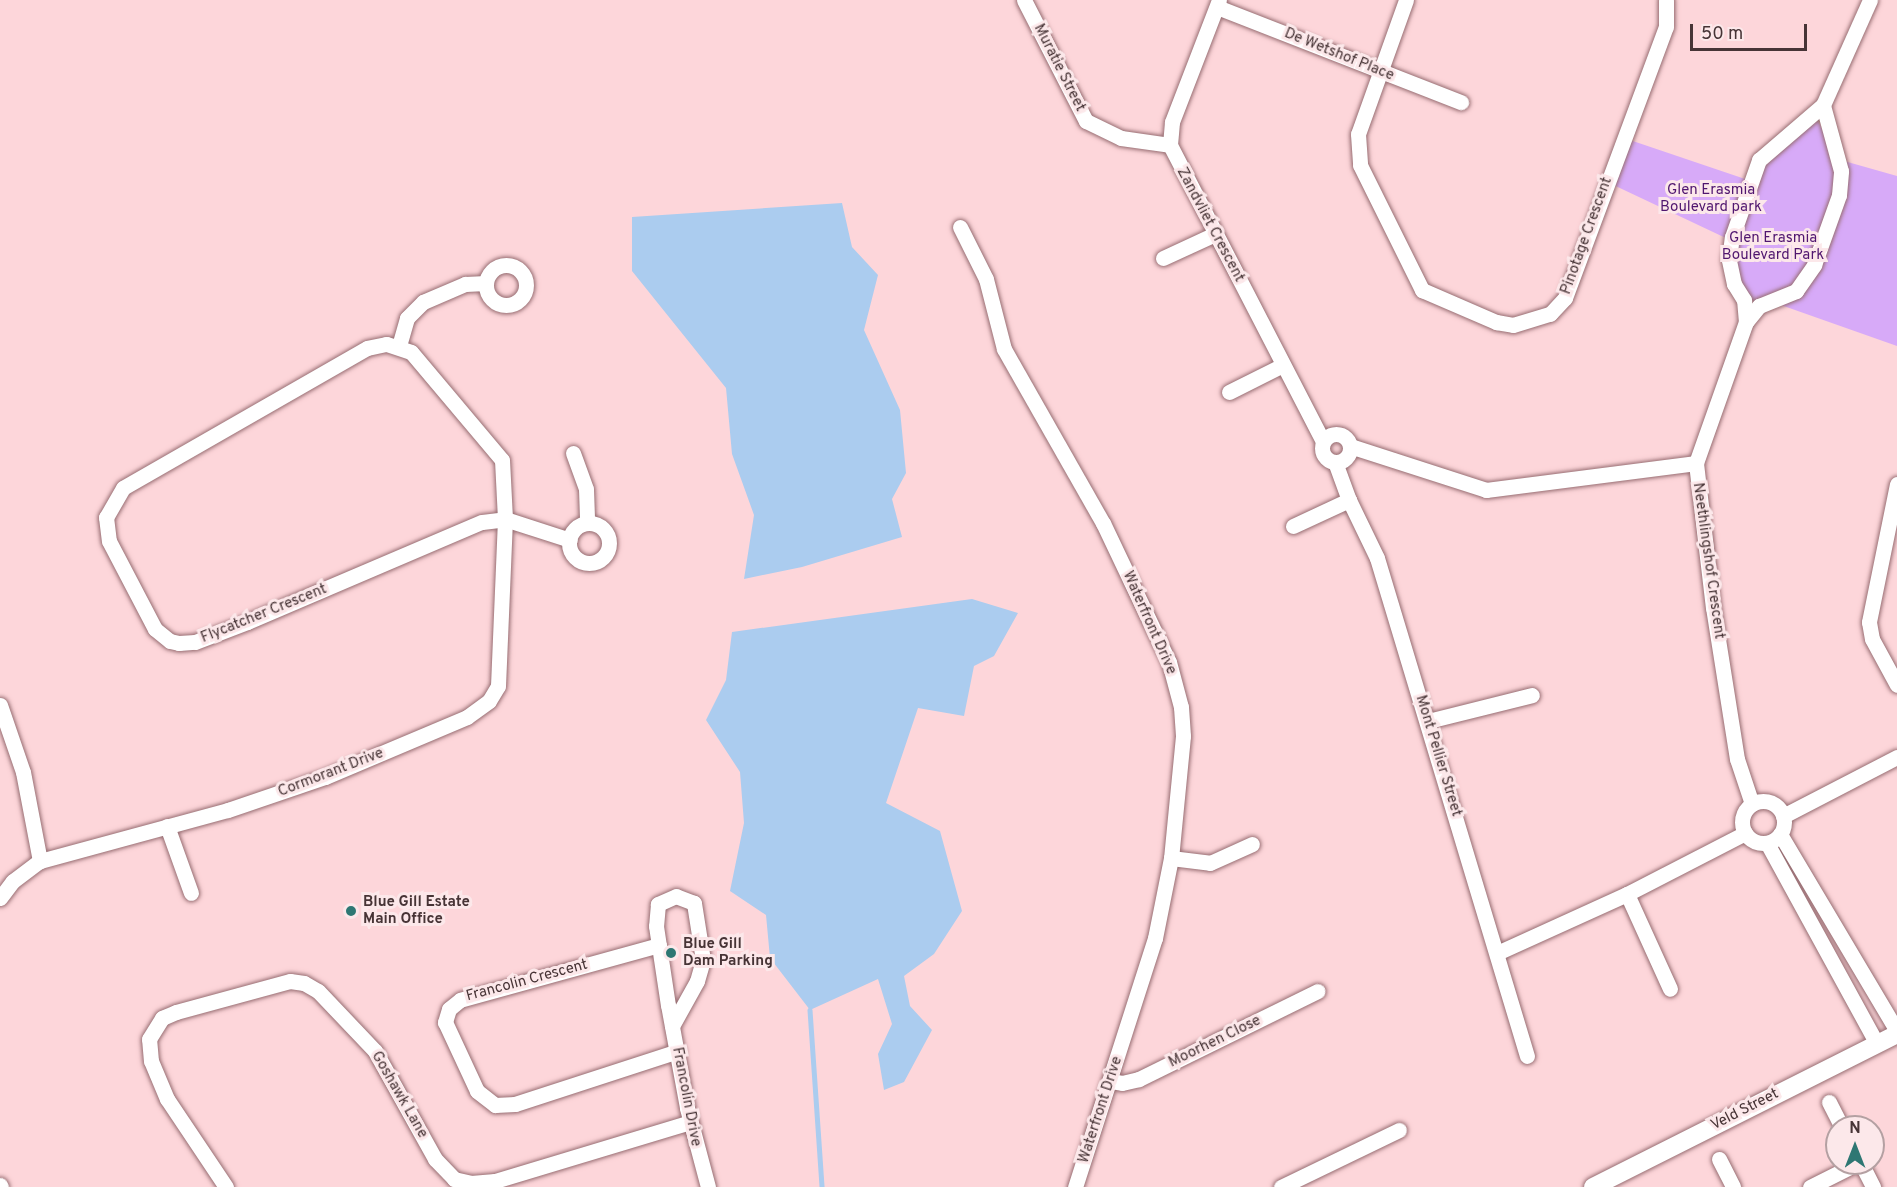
<!DOCTYPE html>
<style>
body{margin:0}
#map{position:relative;width:1897px;height:1187px;overflow:hidden;background:#fdd6da;font-family:Overpass,sans-serif}
div>[style]{position:absolute}
[style*='--x']{left:calc(var(--x)*1px);top:calc(var(--y)*1px);width:calc(var(--w)*1px);rotate:calc(var(--a)*1deg)}
.green>*{inset:0;background:#d7aaf8}
.water>*{inset:0;background:#abccef}
.stream>*{height:4.5px;margin:-2.25px;padding:0 2.25px;transform-origin:2.25px;border-radius:2.25px;background:#abccef}
.roads{filter:drop-shadow(0 0 2px #976d72) drop-shadow(0 0 2px #976d72)}
.minor>*{height:15px;margin:-7.5px;padding:0 7.5px;transform-origin:7.5px;border-radius:7.5px;background:#fff}
.minor>.ring{margin:-7.5px;padding:0;box-sizing:content-box;background:none;border:15px solid #fff;border-radius:50%}
.tertiary>*{height:18px;margin:-9px;padding:0 9px;transform-origin:9px;border-radius:9px;background:#fff}
.dots>*{width:16px;height:16px;translate:-50% -50%;box-sizing:border-box;border:3px solid #fce8ea;border-radius:50%}
span{translate:-50% -50%;white-space:nowrap;text-align:center;line-height:1.15;-webkit-text-stroke:6px #fce8ea;paint-order:stroke}
.street-label{font-size:15px;color:#473436}
.park-label{font-size:15px;color:#50166f}
.poi-label{font-size:15px;color:#473436;font-weight:700}
.left{translate:0 -50%;text-align:left}
.north{position:absolute;left:1825px;top:1115px;width:60px;height:60px;box-sizing:border-box;background:#fce8ea;border:2px solid #b4a0a2;border-radius:50%;rotate:0deg;font-size:16px;font-weight:700;line-height:24px;text-align:center;color:#473436}
.north::after{content:'';display:block;margin:auto;width:21px;height:27px;background:#2e7773;clip-path:polygon(50% 0,100% 100%,50% 72%,0 100%)}
.scale{position:absolute;left:1690px;top:24px;width:117px;height:27px;box-sizing:border-box;border:3px solid #473436;border-top:0;padding-left:8px;font-size:18px;line-height:21px;white-space:nowrap;color:#473436;-webkit-text-stroke:4px #fce8ea;paint-order:stroke}
</style>
<div id="map">
<div class="green">
<i style="clip-path:polygon(1818px 121px,1837px 159px,1897px 176px,1897px 346px,1775px 303px,1743px 328px,1730px 240px,1605px 181px,1621px 137px,1751px 181px,1784px 136px)"></i>
</div>
<div class="water">
<i style="clip-path:polygon(842px 203px,852px 247px,878px 275px,864px 330px,900px 410px,906px 473px,892px 499px,902px 537px,802px 567px,744px 579px,754px 515px,732px 454px,726px 388px,632px 271px,632px 217px)"></i>
<i style="clip-path:polygon(972px 599px,1018px 613px,994px 656px,974px 666px,964px 716px,918px 708px,886px 803px,940px 831px,962px 911px,934px 954px,904px 976px,910px 1006px,932px 1030px,904px 1082px,884px 1090px,878px 1054px,892px 1024px,878px 979px,810px 1010px,770px 958px,766px 915px,730px 891px,744px 823px,740px 772px,706px 720px,726px 680px,732px 632px)"></i>
</div>
<div class="stream">
<i style="--x:810;--y:1010;--w:177;--a:86.1"></i>
</div>
<div class="roads">
<div class="minor">
<i style="--x:1024;--y:0;--w:136;--a:62.9"></i>
<i style="--x:1086;--y:121;--w:39;--a:26"></i>
<i style="--x:1121;--y:138;--w:49;--a:8.1"></i>
<i style="--x:1219;--y:0;--w:131;--a:111.1"></i>
<i style="--x:1172;--y:122;--w:23;--a:95"></i>
<i style="--x:1170;--y:145;--w:334;--a:62.7"></i>
<i style="--x:1406;--y:0;--w:142;--a:109.7"></i>
<i style="--x:1358;--y:134;--w:31;--a:86"></i>
<i style="--x:1360;--y:165;--w:140;--a:63.6"></i>
<i style="--x:1422;--y:290;--w:81;--a:23.4"></i>
<i style="--x:1496;--y:322;--w:17;--a:10"></i>
<i style="--x:1513;--y:325;--w:39;--a:-17"></i>
<i style="--x:1550;--y:314;--w:22;--a:-47"></i>
<i style="--x:1565;--y:298;--w:289;--a:-69.6"></i>
<i style="--x:1666;--y:27;--w:27;--a:-90"></i>
<i style="--x:1217;--y:7;--w:262;--a:21.3"></i>
<i style="--x:960;--y:227;--w:58;--a:63.4"></i>
<i style="--x:986;--y:279;--w:72;--a:75.6"></i>
<i style="--x:1004;--y:349;--w:200;--a:60.4"></i>
<i style="--x:1103;--y:523;--w:154;--a:64.6"></i>
<i style="--x:1169;--y:662;--w:47;--a:75.1"></i>
<i style="--x:1181;--y:707;--w:29;--a:86"></i>
<i style="--x:1183;--y:736;--w:123;--a:95.6"></i>
<i style="--x:1171;--y:858;--w:82;--a:101.3"></i>
<i style="--x:1155;--y:938;--w:262;--a:107.8"></i>
<i style="--x:1163;--y:258;--w:57;--a:-24.8"></i>
<i class="ring" style="left:486px;top:265px;width:25px;height:25px"></i>
<i style="--x:1746;--y:322;--w:22;--a:-95"></i>
<i style="--x:1744;--y:300;--w:19;--a:-122"></i>
<i style="--x:1734;--y:284;--w:25;--a:-102"></i>
<i style="--x:1729;--y:260;--w:23;--a:-83"></i>
<i style="--x:1732;--y:237;--w:82;--a:-70.7"></i>
<i style="--x:1759;--y:160;--w:84;--a:-40.7"></i>
<i style="--x:1823;--y:105;--w:115;--a:-65.9"></i>
<i style="--x:399;--y:346;--w:29;--a:-74"></i>
<i style="--x:407;--y:318;--w:23;--a:-45"></i>
<i style="--x:423;--y:302;--w:46;--a:-23.2"></i>
<i style="--x:465;--y:284;--w:21;--a:-3"></i>
<i style="--x:1229;--y:392;--w:60;--a:-26.6"></i>
<i class="ring" style="left:1322px;top:434px;width:13px;height:13px"></i>
<i style="--x:1350;--y:446;--w:143;--a:17.9"></i>
<i style="--x:1486;--y:490;--w:212;--a:-7.3"></i>
<i style="--x:573;--y:453;--w:38;--a:70"></i>
<i style="--x:586;--y:489;--w:34;--a:88"></i>
<i style="--x:1335;--y:462;--w:40;--a:69.8"></i>
<i style="--x:1349;--y:500;--w:64;--a:64.2"></i>
<i style="--x:1377;--y:558;--w:520;--a:73.24"></i>
<i style="--x:1897;--y:484;--w:141;--a:101.5"></i>
<i style="--x:1869;--y:622;--w:17;--a:80"></i>
<i style="--x:1872;--y:639;--w:52;--a:61.5"></i>
<i class="ring" style="left:569px;top:523px;width:25px;height:25px"></i>
<i style="--x:1293;--y:526;--w:62;--a:-24.9"></i>
<i style="--x:0;--y:705;--w:71;--a:71.1"></i>
<i style="--x:23;--y:772;--w:91;--a:79.2"></i>
<i style="--x:1428;--y:721;--w:107;--a:-14"></i>
<i class="ring" style="left:1742px;top:801px;width:27px;height:27px"></i>
<i style="--x:1752;--y:804;--w:47;--a:-108.4"></i>
<i style="--x:1737;--y:759;--w:153;--a:-99"></i>
<i style="--x:1713;--y:608;--w:146;--a:-96.7"></i>
<i style="--x:1696;--y:463;--w:150;--a:-70.5"></i>
<i style="--x:1746;--y:322;--w:21;--a:-51"></i>
<i style="--x:1759;--y:306;--w:40;--a:-22"></i>
<i style="--x:1796;--y:291;--w:32;--a:-55"></i>
<i style="--x:1814;--y:265;--w:74;--a:-70.3"></i>
<i style="--x:1839;--y:195;--w:24;--a:-85"></i>
<i style="--x:1841;--y:171;--w:68;--a:-105.3"></i>
<i style="--x:1783;--y:816;--w:128;--a:-27.4"></i>
<i style="--x:167;--y:826;--w:71;--a:70.3"></i>
<i style="--x:1780;--y:834;--w:229;--a:59.3"></i>
<i style="--x:1767;--y:843;--w:229;--a:61.3"></i>
<i style="--x:1171;--y:858;--w:39;--a:7"></i>
<i style="--x:1210;--y:863;--w:46;--a:-24.3"></i>
<i style="--x:1627;--y:894;--w:104;--a:65.6"></i>
<i style="--x:0;--y:898;--w:21;--a:-53"></i>
<i style="--x:13;--y:881;--w:34;--a:-37"></i>
<i style="--x:40;--y:861;--w:195;--a:-15.2"></i>
<i style="--x:228;--y:810;--w:102;--a:-18.8"></i>
<i style="--x:325;--y:777;--w:154;--a:-22.9"></i>
<i style="--x:467;--y:717;--w:27;--a:-36"></i>
<i style="--x:489;--y:701;--w:17;--a:-59"></i>
<i style="--x:498;--y:686;--w:167;--a:-87.6"></i>
<i style="--x:505;--y:519;--w:59;--a:-92.9"></i>
<i style="--x:502;--y:460;--w:141;--a:-130.1"></i>
<i style="--x:411;--y:352;--w:26;--a:-162"></i>
<i style="--x:386;--y:344;--w:19;--a:168"></i>
<i style="--x:367;--y:348;--w:281;--a:150.2"></i>
<i style="--x:123;--y:488;--w:34;--a:120"></i>
<i style="--x:106;--y:517;--w:24;--a:83"></i>
<i style="--x:109;--y:541;--w:99;--a:62.4"></i>
<i style="--x:155;--y:629;--w:19;--a:39"></i>
<i style="--x:170;--y:641;--w:9;--a:13"></i>
<i style="--x:179;--y:643;--w:16;--a:-4"></i>
<i style="--x:195;--y:642;--w:56;--a:-21"></i>
<i style="--x:247;--y:622;--w:255;--a:-23.1"></i>
<i style="--x:482;--y:522;--w:23;--a:-7"></i>
<i style="--x:505;--y:519;--w:68;--a:17.9"></i>
<i style="--x:659;--y:945;--w:206;--a:164.6"></i>
<i style="--x:460;--y:1000;--w:14;--a:141"></i>
<i style="--x:449;--y:1009;--w:14;--a:107"></i>
<i style="--x:445;--y:1022;--w:76;--a:65.1"></i>
<i style="--x:477;--y:1091;--w:23;--a:38"></i>
<i style="--x:495;--y:1105;--w:20;--a:-3"></i>
<i style="--x:515;--y:1104;--w:171;--a:-18"></i>
<i style="--x:1497;--y:953;--w:143;--a:-24.4"></i>
<i style="--x:1627;--y:894;--w:133;--a:-27.3"></i>
<i style="--x:672;--y:1026;--w:51;--a:-60.9"></i>
<i style="--x:697;--y:981;--w:22;--a:-74"></i>
<i style="--x:703;--y:960;--w:58;--a:-99"></i>
<i style="--x:694;--y:903;--w:19;--a:-159"></i>
<i style="--x:676;--y:896;--w:20;--a:156"></i>
<i style="--x:658;--y:904;--w:22;--a:95"></i>
<i style="--x:656;--y:926;--w:80;--a:81.4"></i>
<i style="--x:668;--y:1005;--w:105;--a:79.5"></i>
<i style="--x:687;--y:1108;--w:82;--a:75.1"></i>
<i style="--x:1111;--y:1081;--w:11;--a:10"></i>
<i style="--x:1122;--y:1083;--w:17;--a:-13"></i>
<i style="--x:1139;--y:1079;--w:199;--a:-26.2"></i>
<i style="--x:1829;--y:1102;--w:28;--a:63"></i>
<i style="--x:1719;--y:1159;--w:31;--a:63"></i>
<i style="--x:1861;--y:1163;--w:27;--a:63"></i>
<i style="--x:0;--y:1185;--w:2;--a:63"></i>
<i style="--x:226;--y:1187;--w:106;--a:-123.8"></i>
<i style="--x:167;--y:1099;--w:41;--a:-112.8"></i>
<i style="--x:151;--y:1061;--w:22;--a:-95"></i>
<i style="--x:149;--y:1039;--w:25;--a:-58"></i>
<i style="--x:162;--y:1018;--w:15;--a:-23"></i>
<i style="--x:176;--y:1012;--w:118;--a:-15.2"></i>
<i style="--x:290;--y:981;--w:14;--a:8"></i>
<i style="--x:304;--y:983;--w:16;--a:30"></i>
<i style="--x:318;--y:991;--w:83;--a:46.5"></i>
<i style="--x:375;--y:1051;--w:124;--a:60.9"></i>
<i style="--x:435;--y:1159;--w:28;--a:46"></i>
<i style="--x:454;--y:1179;--w:17;--a:13"></i>
<i style="--x:471;--y:1183;--w:24;--a:-5"></i>
<i style="--x:495;--y:1181;--w:204;--a:-16.8"></i>
<i style="--x:1281;--y:1187;--w:131;--a:-25.8"></i>
<i style="--x:1810;--y:1187;--w:54;--a:-26.6"></i>
</div>
<div class="tertiary">
<i style="--x:1593;--y:1187;--w:340;--a:-26.7"></i>
</div>
</div>
<div class="dots">
<i style="left:351px;top:911px;background:#2e7773"></i>
<i style="left:671px;top:953px;background:#2e7773"></i>
</div>
<div class="street-label">
<span style="left:1339px;top:55px;rotate:22deg">De Wetshof Place</span>
<span style="left:1059px;top:68px;rotate:63deg">Muratie Street</span>
<span style="left:1210px;top:225px;rotate:62deg">Zandvliet Crescent</span>
<span style="left:1587px;top:236px;rotate:-70deg">Pinotage Crescent</span>
<span style="left:1708px;top:561px;rotate:82deg">Neethlingshof Crescent</span>
<span style="left:264px;top:614px;rotate:-22deg">Flycatcher Crescent</span>
<span style="left:1149px;top:623px;rotate:66deg">Waterfront Drive</span>
<span style="left:1438px;top:756px;rotate:73deg">Mont Pellier Street</span>
<span style="left:331px;top:773px;rotate:-21deg">Cormorant Drive</span>
<span style="left:527px;top:981px;rotate:-15deg">Francolin Crescent</span>
<span style="left:1215px;top:1042px;rotate:-26deg">Moorhen Close</span>
<span style="left:399px;top:1095px;rotate:60deg">Goshawk Lane</span>
<span style="left:686px;top:1097px;rotate:79deg">Francolin Drive</span>
<span style="left:1101px;top:1110px;rotate:-72deg">Waterfront Drive</span>
<span style="left:1745px;top:1110px;rotate:-27deg">Veld Street</span>
</div>
<div class="park-label">
<span style="left:1711px;top:199px">Glen Erasmia<br>Boulevard park</span>
<span style="left:1773px;top:247px">Glen Erasmia<br>Boulevard Park</span>
</div>
<div class="poi-label">
<span class="left" style="left:363px;top:911px">Blue Gill Estate<br>Main Office</span>
<span class="left" style="left:683px;top:953px">Blue Gill<br>Dam Parking</span>
</div>
<div class="north">N</div>
<div class="scale">50 m</div>
</div>
